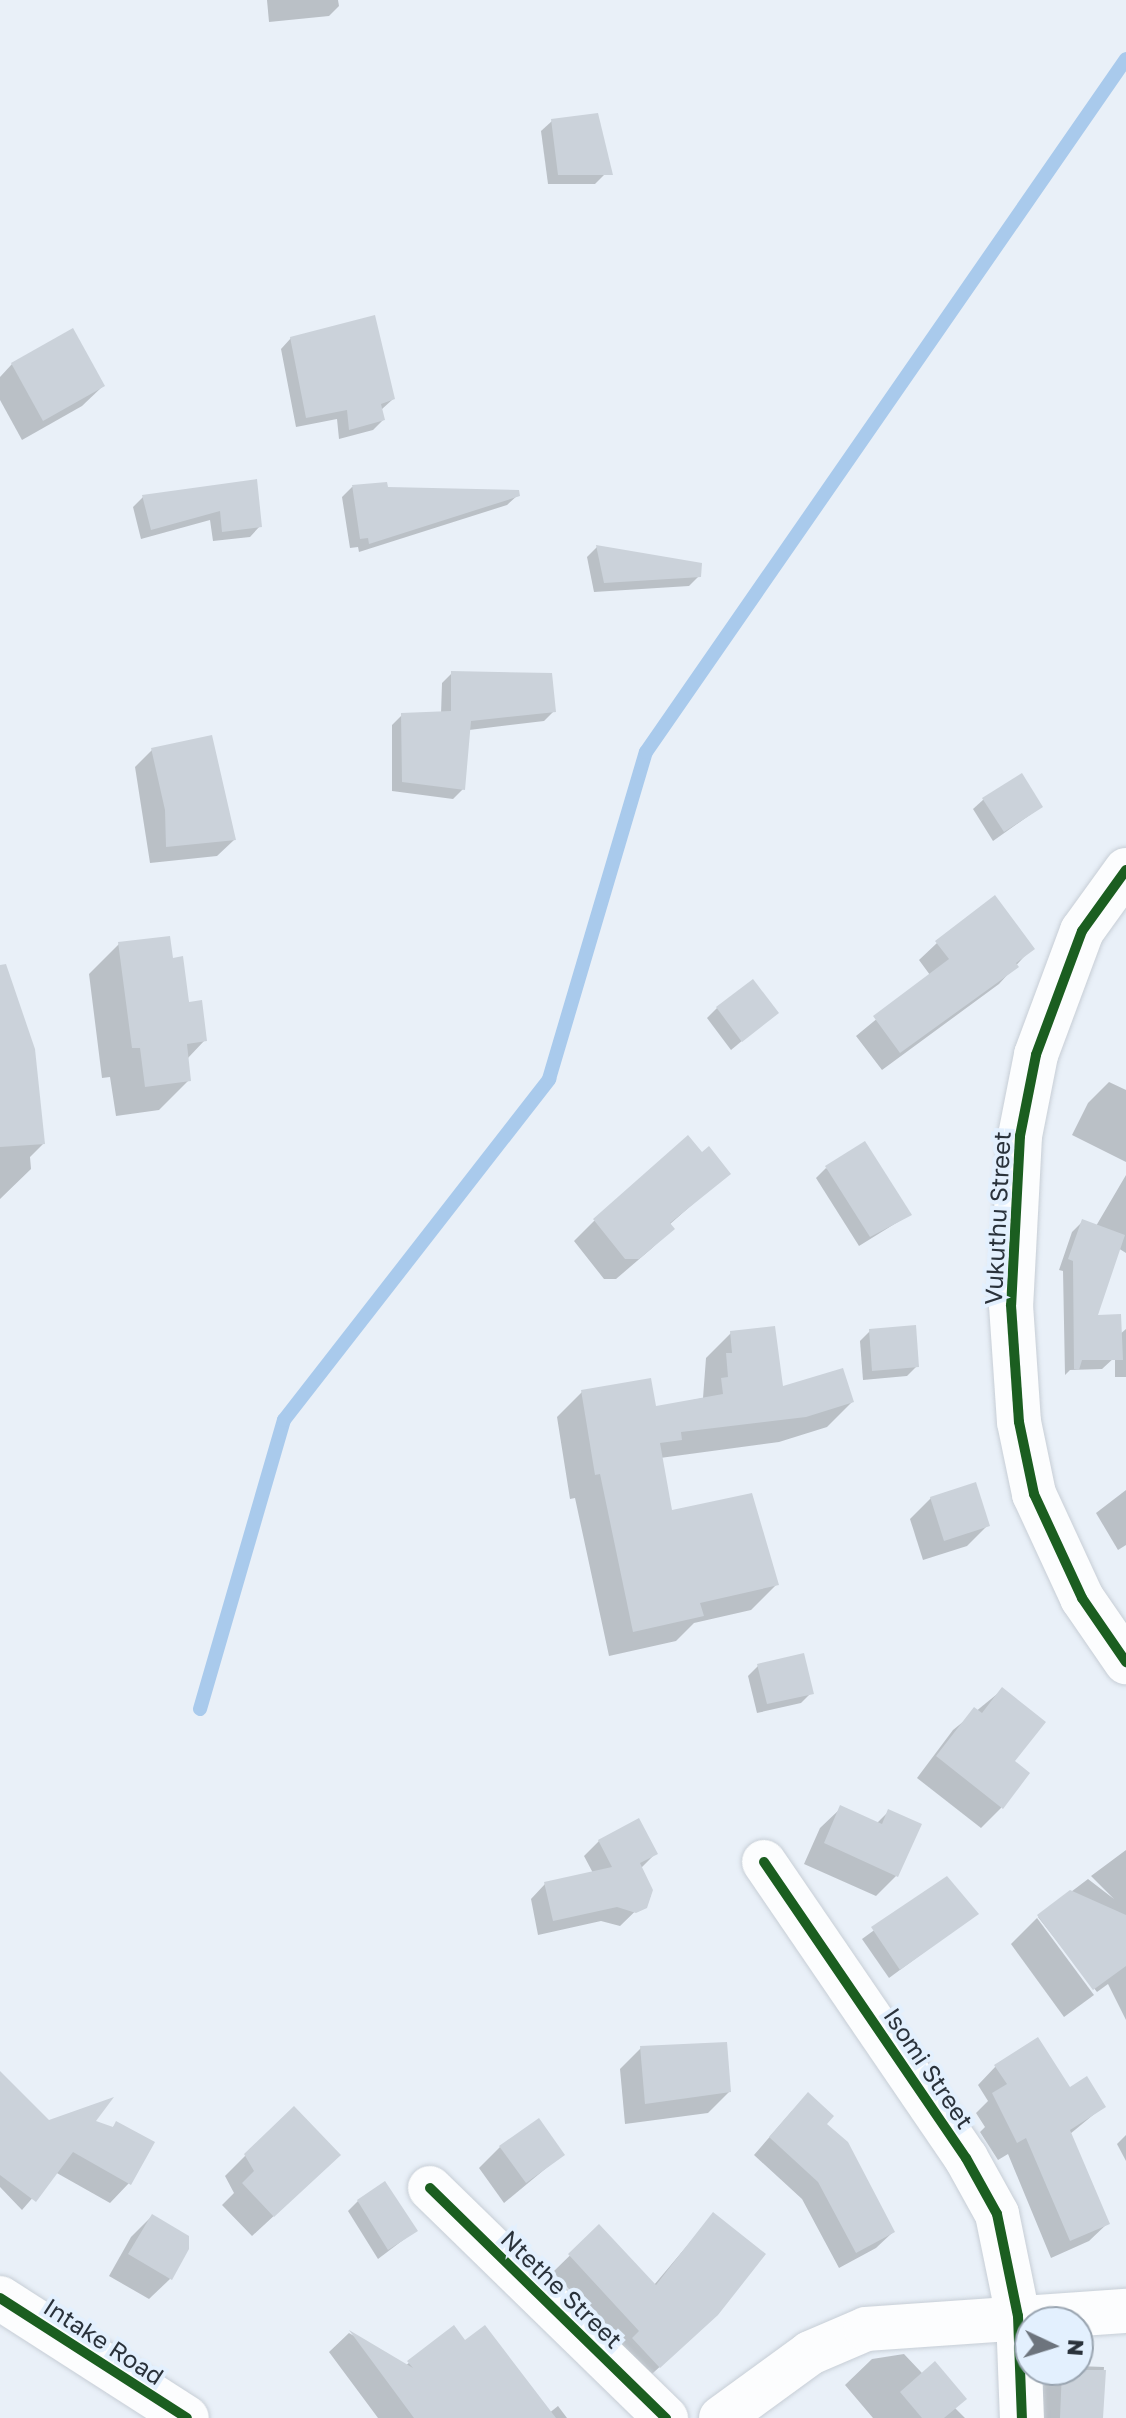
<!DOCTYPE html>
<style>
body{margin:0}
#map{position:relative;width:1126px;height:2418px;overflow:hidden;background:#e9f0f8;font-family:"Golos Text",sans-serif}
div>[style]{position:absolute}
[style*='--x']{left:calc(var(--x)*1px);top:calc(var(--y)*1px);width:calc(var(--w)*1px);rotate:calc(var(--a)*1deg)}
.shadow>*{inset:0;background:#0003}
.stream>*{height:14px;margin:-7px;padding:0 7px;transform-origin:7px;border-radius:7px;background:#a9caec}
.building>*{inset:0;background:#cbd2da}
.roads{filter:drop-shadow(0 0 2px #c7ced6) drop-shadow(0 0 2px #c7ced6)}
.minor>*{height:44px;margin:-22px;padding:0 22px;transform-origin:22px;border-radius:22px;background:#fcfdfe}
.tertiary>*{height:44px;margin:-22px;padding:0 22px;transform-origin:22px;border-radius:22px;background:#fcfdfe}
.cycleway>*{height:10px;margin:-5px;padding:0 5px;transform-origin:5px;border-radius:5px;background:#1b5e20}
span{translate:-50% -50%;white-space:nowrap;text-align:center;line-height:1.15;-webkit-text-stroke:8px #e3f0fe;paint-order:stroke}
.street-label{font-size:24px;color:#2a323b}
.north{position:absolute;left:1014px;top:2306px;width:80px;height:80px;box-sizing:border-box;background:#e3f0fe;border:2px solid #99a4b0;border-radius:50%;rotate:94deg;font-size:22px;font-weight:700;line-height:32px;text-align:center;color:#2a323b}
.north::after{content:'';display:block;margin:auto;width:28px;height:36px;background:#6d747d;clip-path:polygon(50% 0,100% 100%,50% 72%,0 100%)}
</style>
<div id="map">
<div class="shadow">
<i style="clip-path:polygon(267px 0,338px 0,339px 6px,329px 16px,269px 22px)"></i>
<i style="clip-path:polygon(552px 121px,605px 174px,595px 184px,548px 184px,541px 131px)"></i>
<i style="clip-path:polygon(291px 338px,393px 399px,381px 410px,383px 420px,373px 430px,339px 439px,337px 419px,296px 427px,281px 349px)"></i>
<i style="clip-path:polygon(12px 364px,103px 386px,82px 406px,22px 440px,0 400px,0 377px)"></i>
<i style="clip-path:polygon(255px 482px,260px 526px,250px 537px,213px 541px,210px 520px,141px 539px,133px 507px,143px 497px)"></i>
<i style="clip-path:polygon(352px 487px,386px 489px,518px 495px,507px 505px,359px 552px,358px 547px,350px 548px,342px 497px)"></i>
<i style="clip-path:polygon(597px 547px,699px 576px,689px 586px,594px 592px,587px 557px)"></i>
<i style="clip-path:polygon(452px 673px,554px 711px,544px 721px,469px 730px,463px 789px,453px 799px,392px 791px,392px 725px,402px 715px,441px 714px,442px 683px)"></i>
<i style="clip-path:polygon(152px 750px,234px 840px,217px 856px,150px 863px,135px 767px)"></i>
<i style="clip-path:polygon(984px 799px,1041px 807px,993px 841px,973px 809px)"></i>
<i style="clip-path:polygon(937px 943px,1032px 948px,999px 984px,882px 1070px,856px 1036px,930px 975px,919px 960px)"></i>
<i style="clip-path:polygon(119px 944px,171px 960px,205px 1040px,187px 1059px,189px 1080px,159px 1110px,116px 1116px,110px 1077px,102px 1078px,89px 974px)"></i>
<i style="clip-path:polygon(0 969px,43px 1144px,30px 1157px,31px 1169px,0 1199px)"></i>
<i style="clip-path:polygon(717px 1008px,776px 1013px,731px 1050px,707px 1018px)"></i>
<i style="clip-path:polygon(1109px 1082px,1126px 1090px,1126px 1162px,1072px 1135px,1088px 1103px)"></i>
<i style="clip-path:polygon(702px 1155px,728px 1173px,669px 1225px,672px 1229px,651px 1249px,616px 1279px,604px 1279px,574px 1241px,594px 1221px)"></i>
<i style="clip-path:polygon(826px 1168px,909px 1215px,859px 1246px,816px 1178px)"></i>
<i style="clip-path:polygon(1126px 1175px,1126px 1253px,1118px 1248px,1095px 1317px,1119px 1335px,1126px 1329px,1126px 1377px,1115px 1377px,1115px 1357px,1102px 1369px,1070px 1370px,1065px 1375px,1063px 1271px,1059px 1270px,1072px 1232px,1082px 1222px,1096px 1226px)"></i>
<i style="clip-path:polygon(870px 1331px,917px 1366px,907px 1376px,863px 1380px,860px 1341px)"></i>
<i style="clip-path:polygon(731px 1333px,781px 1389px,852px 1402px,827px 1427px,779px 1442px,660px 1458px,670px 1513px,776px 1585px,751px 1610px,694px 1623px,676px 1641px,609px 1656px,575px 1498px,570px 1499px,557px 1417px,582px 1392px,654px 1408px,703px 1398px,706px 1358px)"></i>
<i style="clip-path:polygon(1126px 1490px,1126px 1545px,1118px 1550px,1096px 1513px)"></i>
<i style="clip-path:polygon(931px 1498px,988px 1525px,967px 1546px,923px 1560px,910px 1519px)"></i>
<i style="clip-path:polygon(758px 1666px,811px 1693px,801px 1703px,757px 1713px,748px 1676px)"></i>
<i style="clip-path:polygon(1002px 1690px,1012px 1761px,1001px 1808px,981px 1828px,917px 1778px,953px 1730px)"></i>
<i style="clip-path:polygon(841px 1808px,876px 1824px,888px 1812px,897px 1875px,876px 1896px,804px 1864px,820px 1828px)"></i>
<i style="clip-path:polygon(599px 1841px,655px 1854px,640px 1869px,651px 1896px,620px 1926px,601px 1921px,538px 1935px,531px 1899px,545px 1884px,593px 1873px,584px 1856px)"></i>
<i style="clip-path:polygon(1126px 1850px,1126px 2020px,1108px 1984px,1097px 1992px,1038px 1917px,1088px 1879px,1114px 1899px,1091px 1876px)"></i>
<i style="clip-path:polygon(946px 1878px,976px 1914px,889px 1978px,862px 1939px)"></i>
<i style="clip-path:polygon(1037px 1918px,1094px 1995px,1064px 2017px,1011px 1944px)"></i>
<i style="clip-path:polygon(641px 2048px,729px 2092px,708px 2113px,625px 2124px,620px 2069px)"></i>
<i style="clip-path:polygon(996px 2066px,1104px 2106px,1070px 2134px,1108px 2223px,1089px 2241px,1051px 2258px,1008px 2154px,998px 2160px,980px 2132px,985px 2127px,976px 2113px,988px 2101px,978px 2085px)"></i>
<i style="clip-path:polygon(0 2088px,49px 2123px,111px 2129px,117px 2123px,129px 2183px,110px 2203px,55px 2172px,22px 2210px,0 2187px)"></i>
<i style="clip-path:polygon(792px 2111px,824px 2124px,893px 2232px,876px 2248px,839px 2268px,802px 2199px,754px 2155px)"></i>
<i style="clip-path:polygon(1126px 2135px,1126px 2161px,1117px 2144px)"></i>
<i style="clip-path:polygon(500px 2147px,562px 2155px,504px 2203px,479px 2168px)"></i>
<i style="clip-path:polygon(246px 2155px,317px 2176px,252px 2236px,222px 2205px,234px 2193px,225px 2176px)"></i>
<i style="clip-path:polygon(358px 2201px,415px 2231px,378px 2259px,348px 2211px)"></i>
<i style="clip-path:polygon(713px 2215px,699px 2331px,642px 2383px,624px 2348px,553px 2272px,599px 2227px,654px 2285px)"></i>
<i style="clip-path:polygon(152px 2216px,170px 2279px,149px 2299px,109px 2276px,131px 2237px)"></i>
<i style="clip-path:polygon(454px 2328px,465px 2343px,464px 2418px,378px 2418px,329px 2352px,349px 2333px,405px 2366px)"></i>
<i style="clip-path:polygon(904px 2354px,955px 2408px,965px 2418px,873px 2418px,845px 2385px,872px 2359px)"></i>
<i style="clip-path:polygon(1078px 2366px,1104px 2367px,1101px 2418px,1041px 2418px,1043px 2386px,1059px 2370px)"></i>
<i style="clip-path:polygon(558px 2406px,567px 2418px,543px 2418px)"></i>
</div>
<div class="stream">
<i style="--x:200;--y:1709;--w:301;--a:-73.8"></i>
<i style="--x:284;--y:1420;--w:432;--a:-52.1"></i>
<i style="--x:549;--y:1079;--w:341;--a:-73.5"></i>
<i style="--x:646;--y:752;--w:843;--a:-55.29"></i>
</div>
<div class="building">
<i style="clip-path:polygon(598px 113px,613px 175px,558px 175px,551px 119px)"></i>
<i style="clip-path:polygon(375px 315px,395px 399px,381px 404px,385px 420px,349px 430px,347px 410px,306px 418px,290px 337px)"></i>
<i style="clip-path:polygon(73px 328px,105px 386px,43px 421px,11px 363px)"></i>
<i style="clip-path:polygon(257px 479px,262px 527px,222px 532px,220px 511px,151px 530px,142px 495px)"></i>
<i style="clip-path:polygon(387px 482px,388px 487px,519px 490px,520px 496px,369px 544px,368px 538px,360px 539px,352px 485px)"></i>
<i style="clip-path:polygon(596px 545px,702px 563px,701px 577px,604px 583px)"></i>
<i style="clip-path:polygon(451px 671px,552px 673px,556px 712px,471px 721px,465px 790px,402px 782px,401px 713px,451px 711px)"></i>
<i style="clip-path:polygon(212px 735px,236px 840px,166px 847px,165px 810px,151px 748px)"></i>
<i style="clip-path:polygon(1022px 773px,1043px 807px,1004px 832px,982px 798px)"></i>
<i style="clip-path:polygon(995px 895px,1035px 949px,1016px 963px,1019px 967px,900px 1053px,873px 1016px,949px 959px,935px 941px)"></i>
<i style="clip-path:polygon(170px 936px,173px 958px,183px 956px,189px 1002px,202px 1000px,207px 1041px,187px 1044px,191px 1081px,145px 1087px,140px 1048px,132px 1048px,118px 942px)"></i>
<i style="clip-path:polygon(6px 964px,35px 1049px,45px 1144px,0 1147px,0 965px)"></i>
<i style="clip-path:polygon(753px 979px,779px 1013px,742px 1042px,716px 1007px)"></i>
<i style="clip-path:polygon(688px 1135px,702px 1152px,709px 1146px,731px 1174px,670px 1223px,675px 1229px,639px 1259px,625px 1259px,593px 1219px)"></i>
<i style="clip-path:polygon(865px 1141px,912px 1215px,870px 1237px,825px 1166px)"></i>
<i style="clip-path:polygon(1082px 1219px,1125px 1235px,1098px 1315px,1121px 1314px,1123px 1360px,1082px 1360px,1079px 1370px,1074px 1369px,1073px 1261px,1068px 1259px)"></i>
<i style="clip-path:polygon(916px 1325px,919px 1367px,872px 1371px,869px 1329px)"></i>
<i style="clip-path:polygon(775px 1326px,783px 1386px,843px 1368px,854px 1402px,806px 1417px,681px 1432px,682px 1440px,660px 1443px,672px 1510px,752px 1493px,779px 1585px,700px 1603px,704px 1616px,633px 1632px,600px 1474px,595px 1475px,581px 1390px,651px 1378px,656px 1406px,723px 1394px,721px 1378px,728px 1377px,726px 1353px,732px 1353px,730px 1331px)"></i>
<i style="clip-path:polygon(976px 1482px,990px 1526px,944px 1541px,930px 1497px)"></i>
<i style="clip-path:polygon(804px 1653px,814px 1694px,767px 1704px,757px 1664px)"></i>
<i style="clip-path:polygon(1002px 1687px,1046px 1722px,1015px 1761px,1030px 1773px,1003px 1809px,936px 1756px,974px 1707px,982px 1713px)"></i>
<i style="clip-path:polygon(840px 1805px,882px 1824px,888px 1809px,922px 1824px,898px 1877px,824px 1843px)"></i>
<i style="clip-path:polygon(639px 1818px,658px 1854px,640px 1863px,653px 1890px,647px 1908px,636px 1913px,617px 1907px,553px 1921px,544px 1882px,612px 1867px,598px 1840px)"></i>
<i style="clip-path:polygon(947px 1876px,979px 1914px,900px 1970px,871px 1927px)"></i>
<i style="clip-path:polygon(1070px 1890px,1126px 1915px,1126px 1966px,1093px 1990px,1037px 1915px)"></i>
<i style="clip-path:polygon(1038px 2037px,1070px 2087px,1087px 2076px,1106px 2107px,1070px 2130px,1110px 2224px,1070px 2241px,1026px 2138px,1017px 2143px,992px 2093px,1007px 2084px,994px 2065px)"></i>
<i style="clip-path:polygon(727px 2042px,731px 2092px,645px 2104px,640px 2046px)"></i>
<i style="clip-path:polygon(0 2071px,49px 2120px,114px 2097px,96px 2121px,113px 2127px,116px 2121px,155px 2142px,131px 2185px,73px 2152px,36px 2202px,0 2175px)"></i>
<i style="clip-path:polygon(808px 2092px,834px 2116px,827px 2124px,848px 2142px,895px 2232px,856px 2253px,818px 2182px,769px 2137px)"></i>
<i style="clip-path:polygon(294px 2106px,341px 2155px,274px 2217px,242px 2183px,254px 2171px,244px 2154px)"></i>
<i style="clip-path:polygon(539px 2118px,565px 2155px,526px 2183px,499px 2146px)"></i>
<i style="clip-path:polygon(385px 2181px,418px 2231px,388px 2250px,357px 2200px)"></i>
<i style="clip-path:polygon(713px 2212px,766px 2254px,718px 2315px,660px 2368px,632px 2338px,639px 2331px,568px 2254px,599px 2224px,656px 2285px)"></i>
<i style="clip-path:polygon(152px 2214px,189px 2236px,189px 2249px,172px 2280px,128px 2254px)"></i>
<i style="clip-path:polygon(454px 2325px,465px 2340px,485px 2325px,556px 2418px,414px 2418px,349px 2330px,413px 2368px,407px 2361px)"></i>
<i style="clip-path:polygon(935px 2361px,967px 2399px,944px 2418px,922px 2418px,900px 2392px)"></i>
<i style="clip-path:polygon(1062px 2370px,1106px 2370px,1103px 2418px,1060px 2418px)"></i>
</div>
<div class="roads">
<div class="minor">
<i style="--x:1126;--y:870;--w:75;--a:125.8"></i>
<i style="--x:1082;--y:931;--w:132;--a:110.4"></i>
<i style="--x:1036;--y:1055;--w:83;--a:101.2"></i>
<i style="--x:1020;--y:1136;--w:169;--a:93"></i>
<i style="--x:1011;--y:1305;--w:117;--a:86.1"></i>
<i style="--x:1019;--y:1422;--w:74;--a:78.2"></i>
<i style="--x:1034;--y:1494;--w:115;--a:65.2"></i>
<i style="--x:1082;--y:1598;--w:78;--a:55.5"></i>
<i style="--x:764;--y:1862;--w:358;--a:55.7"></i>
<i style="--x:966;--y:2158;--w:64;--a:61"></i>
<i style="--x:997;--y:2214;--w:104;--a:78.4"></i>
<i style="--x:1018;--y:2316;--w:102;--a:87.8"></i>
<i style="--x:430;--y:2188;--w:330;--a:44.3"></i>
<i style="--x:721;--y:2418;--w:110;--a:-36.1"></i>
<i style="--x:810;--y:2353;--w:61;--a:-23.2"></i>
<i style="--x:866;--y:2329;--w:261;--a:-4"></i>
</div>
<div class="tertiary">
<i style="--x:0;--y:2298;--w:222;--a:32.7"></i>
</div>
</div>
<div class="cycleway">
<i style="--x:1126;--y:870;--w:75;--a:125.8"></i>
<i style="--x:1082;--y:931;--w:132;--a:110.4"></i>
<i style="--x:1036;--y:1055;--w:83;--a:101.2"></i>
<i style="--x:1020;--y:1136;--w:169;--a:93"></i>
<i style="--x:1011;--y:1305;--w:117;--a:86.1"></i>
<i style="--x:1019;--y:1422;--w:74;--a:78.2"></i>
<i style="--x:1034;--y:1494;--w:115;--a:65.2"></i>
<i style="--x:1082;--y:1598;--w:78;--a:55.5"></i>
<i style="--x:764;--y:1862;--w:358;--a:55.7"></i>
<i style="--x:966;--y:2158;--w:64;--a:61"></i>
<i style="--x:997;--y:2214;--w:104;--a:78.4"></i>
<i style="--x:1018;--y:2316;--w:102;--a:87.8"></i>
<i style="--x:430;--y:2188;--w:330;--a:44.3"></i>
<i style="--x:0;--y:2298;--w:222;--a:32.7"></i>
</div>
<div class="street-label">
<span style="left:997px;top:1218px;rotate:-87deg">Vukuthu Street</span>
<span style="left:929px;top:2068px;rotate:56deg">Isomi Street</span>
<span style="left:562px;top:2289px;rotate:44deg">Ntethe Street</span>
<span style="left:104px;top:2341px;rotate:33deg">Intake Road</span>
</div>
<div class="north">N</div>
</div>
